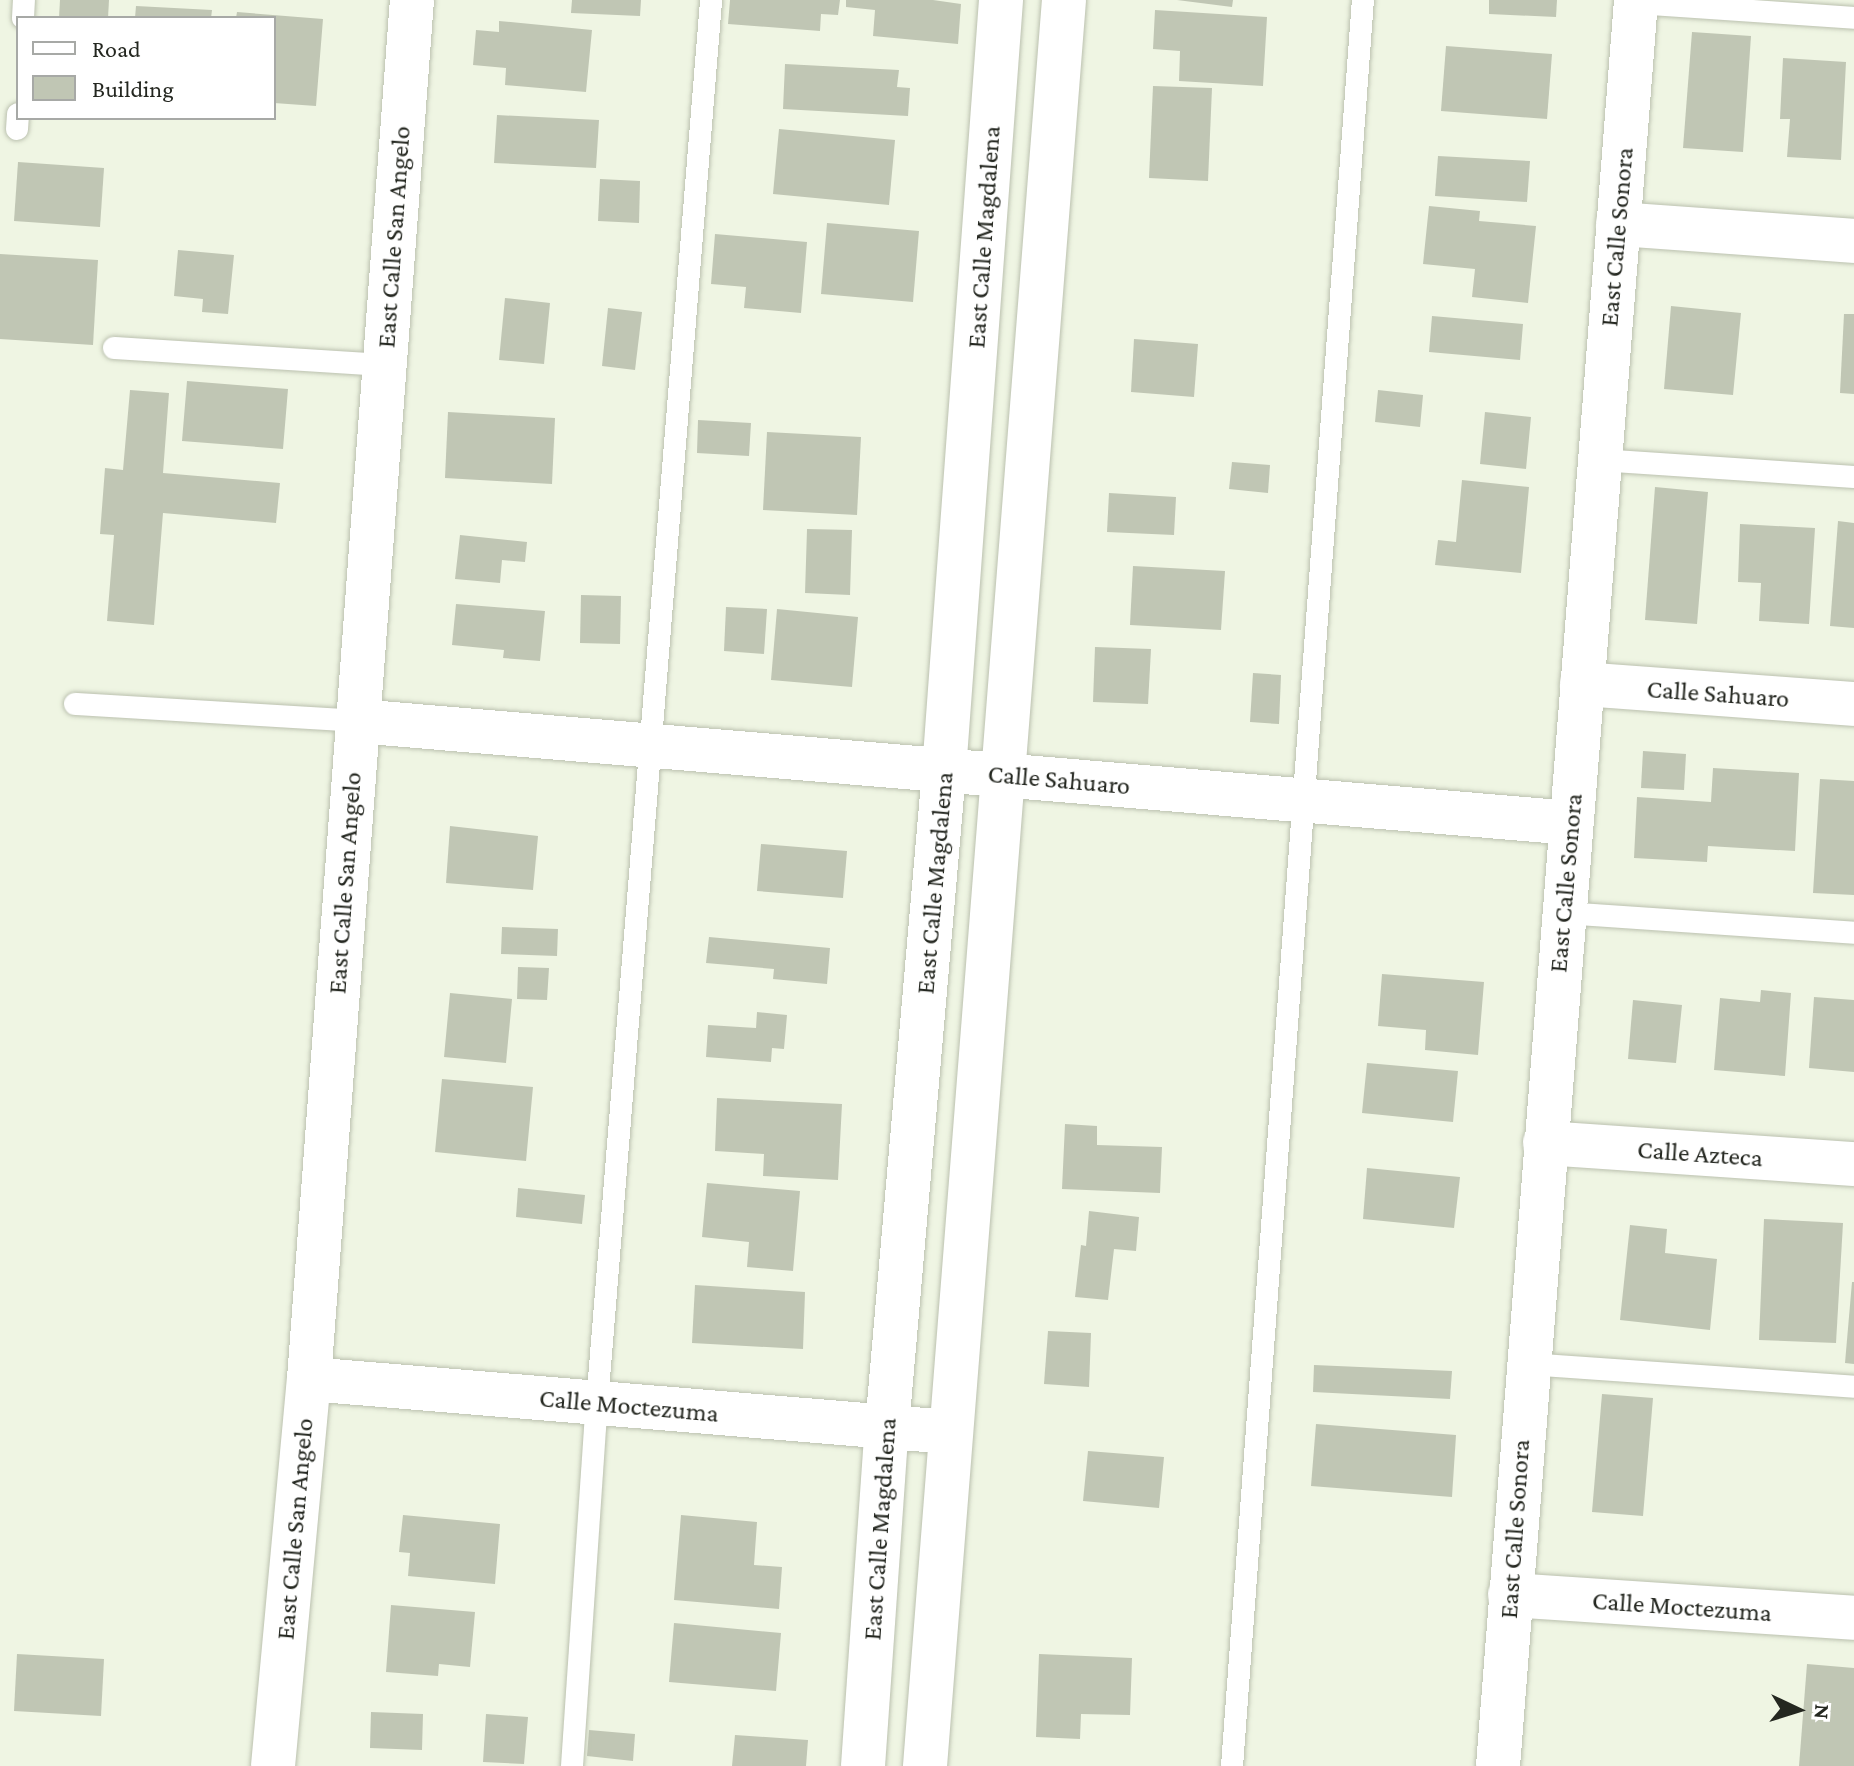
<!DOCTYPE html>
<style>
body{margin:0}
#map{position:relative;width:1854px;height:1766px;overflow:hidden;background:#eff5e3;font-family:"Crimson Pro",serif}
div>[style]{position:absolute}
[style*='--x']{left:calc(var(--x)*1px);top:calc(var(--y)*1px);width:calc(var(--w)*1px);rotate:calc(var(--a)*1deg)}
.building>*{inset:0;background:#c0c6b4}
.roads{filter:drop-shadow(0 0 2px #bbc1af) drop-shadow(0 0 2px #bbc1af)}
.service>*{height:22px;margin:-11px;padding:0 11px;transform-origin:11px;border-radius:11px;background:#fff}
.minor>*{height:44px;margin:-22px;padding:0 22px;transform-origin:22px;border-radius:22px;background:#fff}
span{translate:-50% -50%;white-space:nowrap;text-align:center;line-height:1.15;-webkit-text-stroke:6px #fff;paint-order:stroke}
.street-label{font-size:26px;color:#242720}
.legend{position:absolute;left:16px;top:16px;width:260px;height:104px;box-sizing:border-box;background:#fff;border:2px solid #a7a9a6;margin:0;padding:10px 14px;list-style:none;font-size:24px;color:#242720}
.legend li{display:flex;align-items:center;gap:16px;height:40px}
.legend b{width:40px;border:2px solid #a7a9a6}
.north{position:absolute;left:1758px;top:1670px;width:80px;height:80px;-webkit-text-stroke:6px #fff;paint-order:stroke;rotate:94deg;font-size:22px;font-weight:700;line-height:32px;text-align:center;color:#242720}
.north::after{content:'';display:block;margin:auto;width:28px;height:36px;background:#242720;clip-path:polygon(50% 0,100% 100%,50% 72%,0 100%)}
</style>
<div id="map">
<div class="building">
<i style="clip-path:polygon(60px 0,109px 0,108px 18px,59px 18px)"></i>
<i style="clip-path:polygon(572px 0,641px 0,640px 16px,571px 13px)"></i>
<i style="clip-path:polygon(730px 0,840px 0,838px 15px,821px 14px,820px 31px,728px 24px)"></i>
<i style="clip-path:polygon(846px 0,933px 0,961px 4px,958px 44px,873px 36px,875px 10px,846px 7px)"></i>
<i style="clip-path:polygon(1177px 0,1233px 0,1232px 7px)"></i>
<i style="clip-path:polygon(1489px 0,1557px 0,1556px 17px,1489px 14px)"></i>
<i style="clip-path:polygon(136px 6px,212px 10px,211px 18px,135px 18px)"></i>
<i style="clip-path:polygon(1155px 10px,1267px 17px,1263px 86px,1179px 81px,1180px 51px,1153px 49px)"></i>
<i style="clip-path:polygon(237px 12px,323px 19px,316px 106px,274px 103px,274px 18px,236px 18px)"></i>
<i style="clip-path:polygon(499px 21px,592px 30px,586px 92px,505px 85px,506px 68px,473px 65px,476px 30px,499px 32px)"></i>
<i style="clip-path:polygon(1692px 32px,1751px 36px,1743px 152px,1683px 148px)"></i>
<i style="clip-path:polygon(1446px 46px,1552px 54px,1547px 119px,1441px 111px)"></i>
<i style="clip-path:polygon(1783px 58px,1846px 62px,1841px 160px,1787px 157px,1790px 119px,1780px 119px)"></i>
<i style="clip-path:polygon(785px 64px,899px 70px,897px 87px,910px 88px,908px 116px,783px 109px)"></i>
<i style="clip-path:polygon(1153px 86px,1212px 88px,1208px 181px,1149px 178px)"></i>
<i style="clip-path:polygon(497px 115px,599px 120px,596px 168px,494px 163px)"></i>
<i style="clip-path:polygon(779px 129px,895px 140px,889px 205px,773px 194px)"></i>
<i style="clip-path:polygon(1438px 156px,1530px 161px,1527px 202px,1435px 196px)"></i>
<i style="clip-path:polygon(18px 162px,104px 168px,100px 227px,14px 221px)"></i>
<i style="clip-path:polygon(600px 179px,640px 181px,639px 223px,598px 221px)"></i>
<i style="clip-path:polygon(1429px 206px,1480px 211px,1479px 221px,1536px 226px,1528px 303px,1472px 297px,1475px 269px,1423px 264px)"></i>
<i style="clip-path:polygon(827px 223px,919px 231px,913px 302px,821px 294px)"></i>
<i style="clip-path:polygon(715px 234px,807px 242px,801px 313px,744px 308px,746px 287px,711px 284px)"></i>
<i style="clip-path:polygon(178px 250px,234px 255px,228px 314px,202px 312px,203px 299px,174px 296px)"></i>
<i style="clip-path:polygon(0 254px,98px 260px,93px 345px,0 339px)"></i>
<i style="clip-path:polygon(505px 298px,550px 303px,544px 364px,499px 360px)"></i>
<i style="clip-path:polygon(1671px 306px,1741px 313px,1733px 395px,1664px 389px)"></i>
<i style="clip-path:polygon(608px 308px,642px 312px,635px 370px,602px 366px)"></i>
<i style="clip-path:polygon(1844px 314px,1854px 314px,1854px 394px,1840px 393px)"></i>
<i style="clip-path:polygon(1432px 316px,1523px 324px,1520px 360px,1429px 352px)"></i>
<i style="clip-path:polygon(1134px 339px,1198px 344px,1194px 397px,1131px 392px)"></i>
<i style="clip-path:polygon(187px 381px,288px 389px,283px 449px,182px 441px)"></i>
<i style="clip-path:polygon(130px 390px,169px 393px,163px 473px,280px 483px,276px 523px,163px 513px,154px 625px,107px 621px,114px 535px,100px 534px,105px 468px,123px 470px)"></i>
<i style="clip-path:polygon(1378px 390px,1423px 395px,1420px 427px,1375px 422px)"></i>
<i style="clip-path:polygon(448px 412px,555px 418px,552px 484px,445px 478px)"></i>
<i style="clip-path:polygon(1485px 412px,1531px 417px,1526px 469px,1480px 464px)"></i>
<i style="clip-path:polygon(698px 420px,751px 423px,749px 456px,697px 453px)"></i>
<i style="clip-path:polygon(767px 432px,861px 437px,857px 515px,763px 510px)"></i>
<i style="clip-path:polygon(1232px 462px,1270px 465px,1268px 493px,1229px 489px)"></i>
<i style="clip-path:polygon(1462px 480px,1529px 487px,1521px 573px,1435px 565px,1438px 540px,1456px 542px)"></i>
<i style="clip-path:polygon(1655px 487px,1708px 492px,1697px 624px,1645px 620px)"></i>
<i style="clip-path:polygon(1109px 493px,1176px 497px,1174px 535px,1107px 532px)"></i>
<i style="clip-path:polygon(1838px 521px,1854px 523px,1854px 628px,1830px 626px)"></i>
<i style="clip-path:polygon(1740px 524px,1815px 528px,1809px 624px,1759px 621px,1761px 583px,1738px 582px)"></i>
<i style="clip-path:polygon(807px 529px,852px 530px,850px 595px,805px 593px)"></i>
<i style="clip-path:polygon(460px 535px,527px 542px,525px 562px,502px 560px,500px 583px,455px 579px)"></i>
<i style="clip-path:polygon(1133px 566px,1225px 571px,1221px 630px,1130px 625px)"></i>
<i style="clip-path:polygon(581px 595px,621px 596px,620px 644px,580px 643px)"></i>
<i style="clip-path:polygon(456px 604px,545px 611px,540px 661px,503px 658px,504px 650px,452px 645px)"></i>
<i style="clip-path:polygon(726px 607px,767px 609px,764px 654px,724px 651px)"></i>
<i style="clip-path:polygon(777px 609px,858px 617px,852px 687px,771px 680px)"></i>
<i style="clip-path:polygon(1095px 647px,1151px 649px,1148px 704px,1093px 702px)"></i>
<i style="clip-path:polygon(1253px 673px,1281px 675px,1279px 724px,1250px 722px)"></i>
<i style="clip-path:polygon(1643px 751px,1686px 754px,1684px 790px,1641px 788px)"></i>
<i style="clip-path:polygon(1713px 768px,1799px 773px,1795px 851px,1708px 846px,1707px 862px,1634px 858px,1637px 797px,1711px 802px)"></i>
<i style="clip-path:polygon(1820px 779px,1854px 781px,1854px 895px,1813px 893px)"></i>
<i style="clip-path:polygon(450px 826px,538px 836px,533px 890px,446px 883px)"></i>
<i style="clip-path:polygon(761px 844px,847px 851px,843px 898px,757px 891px)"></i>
<i style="clip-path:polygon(502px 927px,558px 929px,557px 956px,501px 954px)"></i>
<i style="clip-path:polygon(709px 937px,830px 948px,827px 984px,773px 979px,774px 969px,706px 963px)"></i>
<i style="clip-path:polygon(518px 967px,549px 968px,547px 1000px,517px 999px)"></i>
<i style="clip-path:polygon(1382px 974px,1484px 982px,1478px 1055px,1425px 1050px,1426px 1030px,1378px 1026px)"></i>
<i style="clip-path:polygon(1761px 990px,1791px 993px,1785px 1076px,1714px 1070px,1720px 998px,1760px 1002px)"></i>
<i style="clip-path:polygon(450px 993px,512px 999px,506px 1063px,444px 1057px)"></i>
<i style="clip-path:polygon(1814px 997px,1854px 1000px,1854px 1072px,1809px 1068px)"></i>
<i style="clip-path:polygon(1633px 1000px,1682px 1005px,1676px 1063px,1628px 1059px)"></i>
<i style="clip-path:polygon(757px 1012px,787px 1015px,784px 1049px,772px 1048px,771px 1062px,706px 1057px,708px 1025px,756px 1028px)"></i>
<i style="clip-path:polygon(1367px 1063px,1458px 1071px,1453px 1122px,1362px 1113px)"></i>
<i style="clip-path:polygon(442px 1079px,533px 1087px,526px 1161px,435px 1152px)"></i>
<i style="clip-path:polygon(717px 1098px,842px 1104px,838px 1180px,763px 1176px,764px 1154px,715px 1151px)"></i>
<i style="clip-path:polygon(1065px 1124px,1097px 1126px,1097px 1145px,1162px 1147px,1160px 1193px,1062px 1189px)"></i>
<i style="clip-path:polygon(1367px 1168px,1460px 1177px,1454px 1228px,1363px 1219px)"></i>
<i style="clip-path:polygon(707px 1183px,800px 1191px,793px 1271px,747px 1267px,749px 1242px,702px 1237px)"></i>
<i style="clip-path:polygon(518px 1188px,585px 1195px,582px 1224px,516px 1217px)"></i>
<i style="clip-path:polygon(1089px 1211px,1139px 1217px,1136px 1251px,1114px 1249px,1108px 1300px,1075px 1297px,1081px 1245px,1086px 1246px)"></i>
<i style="clip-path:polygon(1764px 1219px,1843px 1223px,1836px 1343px,1759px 1340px)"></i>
<i style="clip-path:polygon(1630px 1225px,1667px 1229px,1665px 1253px,1717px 1259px,1710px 1330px,1620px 1320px)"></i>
<i style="clip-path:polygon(1852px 1282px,1854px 1282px,1854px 1364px,1845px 1363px)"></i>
<i style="clip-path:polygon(695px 1285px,805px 1292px,803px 1349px,692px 1343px)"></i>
<i style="clip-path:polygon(1048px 1331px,1091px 1333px,1089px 1387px,1044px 1384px)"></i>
<i style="clip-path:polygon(1314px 1365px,1452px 1371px,1450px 1399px,1313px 1392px)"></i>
<i style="clip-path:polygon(1602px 1394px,1653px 1398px,1643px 1516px,1592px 1512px)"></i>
<i style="clip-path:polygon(1316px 1424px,1456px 1435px,1452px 1497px,1311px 1486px)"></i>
<i style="clip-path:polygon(1088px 1451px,1164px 1457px,1159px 1508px,1083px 1501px)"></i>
<i style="clip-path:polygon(403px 1515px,500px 1524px,495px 1584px,408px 1576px,410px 1553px,399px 1552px)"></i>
<i style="clip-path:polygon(681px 1515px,757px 1522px,754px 1565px,782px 1567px,779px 1609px,674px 1600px)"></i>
<i style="clip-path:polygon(391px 1605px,475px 1612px,470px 1667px,439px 1664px,438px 1676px,386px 1672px)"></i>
<i style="clip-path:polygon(674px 1623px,781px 1633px,776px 1691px,669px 1682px)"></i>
<i style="clip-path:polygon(17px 1654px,104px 1659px,101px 1716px,14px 1711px)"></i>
<i style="clip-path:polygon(1039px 1654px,1132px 1658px,1130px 1715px,1081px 1714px,1080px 1739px,1036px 1737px)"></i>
<i style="clip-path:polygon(1807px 1664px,1854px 1668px,1854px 1766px,1799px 1766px)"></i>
<i style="clip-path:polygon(371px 1712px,423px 1714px,422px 1750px,370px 1748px)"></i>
<i style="clip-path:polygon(486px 1714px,528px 1717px,524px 1764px,483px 1762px)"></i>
<i style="clip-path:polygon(589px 1730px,635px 1734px,633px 1761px,587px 1756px)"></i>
<i style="clip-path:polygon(735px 1735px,808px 1740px,806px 1766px,732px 1766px)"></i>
</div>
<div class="roads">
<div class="service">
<i style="--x:1636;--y:3;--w:219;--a:3.9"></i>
<i style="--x:23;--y:18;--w:18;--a:-87"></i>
<i style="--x:17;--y:129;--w:15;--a:-86"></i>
<i style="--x:114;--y:348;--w:271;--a:3.6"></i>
<i style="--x:1599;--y:460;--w:256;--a:3.8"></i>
<i style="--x:75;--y:704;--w:283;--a:3.4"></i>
<i style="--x:1564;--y:913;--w:291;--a:3.9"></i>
<i style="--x:1528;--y:1364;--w:327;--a:4"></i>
<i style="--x:572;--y:1766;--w:364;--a:-86.1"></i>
<i style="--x:597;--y:1403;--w:1408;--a:-85.35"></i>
<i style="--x:1232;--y:1766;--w:1771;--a:-85.76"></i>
</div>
<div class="minor">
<i style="--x:1618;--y:224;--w:237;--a:4.1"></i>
<i style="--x:1582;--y:684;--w:273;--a:4.2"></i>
<i style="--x:357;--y:721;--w:1218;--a:4.8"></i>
<i style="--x:1545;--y:1143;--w:310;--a:3.9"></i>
<i style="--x:309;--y:1379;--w:643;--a:4.73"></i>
<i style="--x:1510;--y:1595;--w:345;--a:3.8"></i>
<i style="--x:273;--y:1766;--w:389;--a:-84.7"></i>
<i style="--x:309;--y:1379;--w:1383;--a:-85.73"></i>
<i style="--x:863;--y:1766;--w:340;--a:-86"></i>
<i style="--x:887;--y:1427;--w:658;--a:-85.03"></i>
<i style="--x:944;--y:771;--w:773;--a:-85.77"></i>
<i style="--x:925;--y:1766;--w:1771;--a:-85.5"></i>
<i style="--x:1498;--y:1766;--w:1771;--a:-85.53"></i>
</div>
</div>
<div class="street-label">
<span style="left:394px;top:237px;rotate:-86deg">East Calle San Angelo</span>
<span style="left:984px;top:237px;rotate:-86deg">East Calle Magdalena</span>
<span style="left:1617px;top:237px;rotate:-85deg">East Calle Sonora</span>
<span style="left:1718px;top:694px;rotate:4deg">Calle Sahuaro</span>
<span style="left:1059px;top:780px;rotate:5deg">Calle Sahuaro</span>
<span style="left:345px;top:883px;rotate:-86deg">East Calle San Angelo</span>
<span style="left:935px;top:883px;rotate:-85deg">East Calle Magdalena</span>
<span style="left:1566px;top:883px;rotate:-85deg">East Calle Sonora</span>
<span style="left:1700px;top:1154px;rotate:4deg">Calle Azteca</span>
<span style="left:629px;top:1406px;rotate:5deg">Calle Moctezuma</span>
<span style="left:295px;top:1529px;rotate:-85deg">East Calle San Angelo</span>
<span style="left:880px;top:1529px;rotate:-86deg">East Calle Magdalena</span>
<span style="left:1515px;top:1529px;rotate:-86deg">East Calle Sonora</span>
<span style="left:1682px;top:1607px;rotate:4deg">Calle Moctezuma</span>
</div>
<ul class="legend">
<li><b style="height:10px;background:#fff"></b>Road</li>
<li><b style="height:22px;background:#c0c6b4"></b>Building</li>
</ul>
<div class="north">N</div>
</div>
